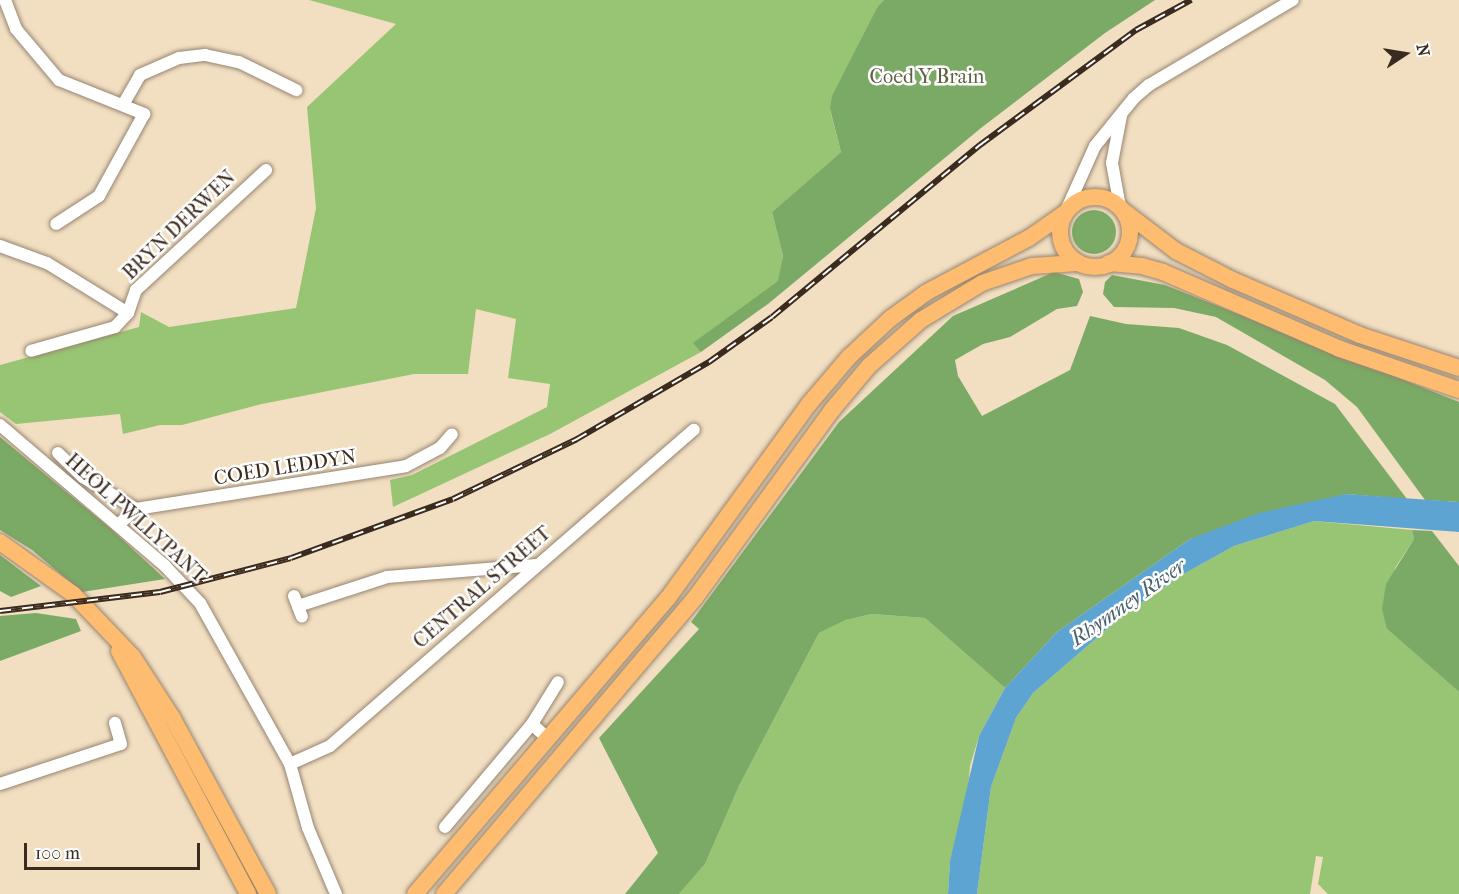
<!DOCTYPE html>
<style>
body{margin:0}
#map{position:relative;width:1459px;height:894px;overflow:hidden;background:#f2dfc2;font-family:"IM FELL French Canon",serif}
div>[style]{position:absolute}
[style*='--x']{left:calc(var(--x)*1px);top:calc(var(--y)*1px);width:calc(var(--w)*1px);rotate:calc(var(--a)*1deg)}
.green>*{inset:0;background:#98c573}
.forest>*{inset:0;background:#7aaa65}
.round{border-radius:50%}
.water>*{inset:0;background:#5da4d3}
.roads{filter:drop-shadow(0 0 2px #968470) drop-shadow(0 0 2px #968470)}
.minor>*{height:12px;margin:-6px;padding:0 6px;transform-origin:6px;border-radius:6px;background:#fff}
.major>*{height:16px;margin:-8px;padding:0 8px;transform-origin:8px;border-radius:8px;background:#febc70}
.major>.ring{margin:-8px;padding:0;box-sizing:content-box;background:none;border:16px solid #febc70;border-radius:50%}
.rail>*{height:6px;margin-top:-3px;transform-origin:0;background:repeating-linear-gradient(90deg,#fff 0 11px,#3b2a1e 0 22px);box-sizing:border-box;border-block:2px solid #3b2a1e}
span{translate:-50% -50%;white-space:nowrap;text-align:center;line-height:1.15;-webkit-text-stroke:5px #fff;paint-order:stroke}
.park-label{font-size:20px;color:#5c603c}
.street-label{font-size:20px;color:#3b2a1e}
.water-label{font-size:21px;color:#4a616f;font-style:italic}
.north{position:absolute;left:1375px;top:24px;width:60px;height:60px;-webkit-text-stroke:4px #fff;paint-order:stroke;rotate:78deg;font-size:16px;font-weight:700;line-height:24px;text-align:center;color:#3b2a1e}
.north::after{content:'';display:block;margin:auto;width:21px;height:27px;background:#3b2a1e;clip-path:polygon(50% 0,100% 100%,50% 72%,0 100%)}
.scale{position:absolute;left:24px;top:843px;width:176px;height:27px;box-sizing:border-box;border:3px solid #3b2a1e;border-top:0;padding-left:8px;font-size:18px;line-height:21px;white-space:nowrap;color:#3b2a1e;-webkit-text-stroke:4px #fff;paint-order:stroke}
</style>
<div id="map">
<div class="green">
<i style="clip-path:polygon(309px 0,884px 0,878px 6px,830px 110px,841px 152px,772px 212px,783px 256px,779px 281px,694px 343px,701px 352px,550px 434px,393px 507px,390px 480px,412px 475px,547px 407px,550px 384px,508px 378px,516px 319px,476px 309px,468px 374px,414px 374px,262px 404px,182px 425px,160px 425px,123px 434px,120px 414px,16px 424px,0 412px,0 365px,139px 327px,141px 312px,169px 327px,296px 308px,316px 208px,307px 107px,396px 24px)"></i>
<i style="clip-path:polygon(1314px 521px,1412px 530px,1414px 539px,1395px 568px,1387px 629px,1459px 692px,1459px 894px,1328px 894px,1318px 884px,1323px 857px,1316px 856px,1310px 894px,977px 894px,991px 787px,1016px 718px,1033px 693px,1122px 616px,1180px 576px,1234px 546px)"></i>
<i style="clip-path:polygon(872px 614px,925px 618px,1005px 688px,979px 736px,970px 766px,967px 803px,950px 861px,948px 894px,679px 894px,705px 864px,739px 786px,819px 633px,846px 620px)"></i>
</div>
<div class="forest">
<i style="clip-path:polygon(884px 0,1155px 0,1105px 33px,981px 128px,768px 304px,701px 352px,693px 343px,778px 281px,783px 256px,772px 212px,841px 152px,830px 109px,832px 96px,878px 6px)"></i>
<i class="round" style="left:1072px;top:210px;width:44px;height:44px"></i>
<i style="clip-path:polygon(1054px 272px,1079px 279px,1083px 292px,1077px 306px,1057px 309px,1010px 337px,983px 344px,955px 360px,958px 376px,982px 416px,1070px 370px,1090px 316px,1126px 324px,1179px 328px,1227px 345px,1335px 404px,1407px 499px,1346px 494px,1190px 539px,1057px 632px,1005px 688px,925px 618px,872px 614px,846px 620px,819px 633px,739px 786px,705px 864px,679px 894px,625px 894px,658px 853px,599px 738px,699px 629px,691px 622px,839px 422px,953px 316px)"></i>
<i style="clip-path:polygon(1112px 275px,1165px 285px,1459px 402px,1459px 502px,1425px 500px,1357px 407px,1325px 380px,1216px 317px,1174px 308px,1114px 307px,1103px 294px,1105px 282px)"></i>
<i style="clip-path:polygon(0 437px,110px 528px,165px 579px,82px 592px,32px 550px,0 530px)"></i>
<i style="clip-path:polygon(1412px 530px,1432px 531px,1459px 566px,1459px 692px,1387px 629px,1382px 609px,1386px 584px,1414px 539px)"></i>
<i style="clip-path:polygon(0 555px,41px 586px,11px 597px,0 591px)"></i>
<i style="clip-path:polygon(36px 613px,76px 619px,81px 631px,0 661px,0 616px)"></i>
</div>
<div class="water">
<i style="clip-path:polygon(1346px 494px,1459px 502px,1459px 532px,1314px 521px,1234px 546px,1180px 576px,1122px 616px,1033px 693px,1016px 718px,991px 787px,977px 894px,948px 894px,950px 861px,979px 736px,1005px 688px,1057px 632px,1190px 539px,1259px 513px)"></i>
</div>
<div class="roads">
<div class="minor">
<i style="--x:5;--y:0;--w:31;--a:69"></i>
<i style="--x:16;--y:29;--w:67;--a:49.9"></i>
<i style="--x:59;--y:80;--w:92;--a:21.8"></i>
<i style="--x:144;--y:114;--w:94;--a:118.8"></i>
<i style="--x:99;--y:196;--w:51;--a:146.9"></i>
<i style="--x:124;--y:103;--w:32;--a:-60"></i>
<i style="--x:140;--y:75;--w:43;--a:-23.6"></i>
<i style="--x:179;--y:58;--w:26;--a:-7"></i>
<i style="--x:205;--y:55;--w:35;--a:12"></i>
<i style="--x:239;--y:62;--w:64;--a:26.2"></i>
<i style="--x:1120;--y:207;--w:45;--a:-100.3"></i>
<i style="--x:1112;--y:163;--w:48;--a:-79.2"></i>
<i style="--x:1065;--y:213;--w:73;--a:-65.9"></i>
<i style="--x:1095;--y:146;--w:62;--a:-50.9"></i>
<i style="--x:1134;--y:98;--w:20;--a:-41"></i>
<i style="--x:1149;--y:85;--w:167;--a:-30.6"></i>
<i style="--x:0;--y:246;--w:50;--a:19.9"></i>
<i style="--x:47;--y:263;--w:95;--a:31.7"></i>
<i style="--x:128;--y:313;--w:19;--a:133"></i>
<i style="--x:115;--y:327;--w:87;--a:164.1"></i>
<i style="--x:128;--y:313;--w:24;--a:-71"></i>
<i style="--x:136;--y:290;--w:177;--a:-42.7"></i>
<i style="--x:0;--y:425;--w:217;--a:40.5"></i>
<i style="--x:165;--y:566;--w:51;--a:46.6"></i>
<i style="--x:200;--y:603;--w:184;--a:60.8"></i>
<i style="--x:290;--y:764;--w:66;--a:74.3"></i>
<i style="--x:308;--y:828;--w:72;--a:67"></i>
<i style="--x:58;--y:453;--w:35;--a:44"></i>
<i style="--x:83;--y:477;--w:62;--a:31.1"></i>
<i style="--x:118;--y:525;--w:24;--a:-42"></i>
<i style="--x:136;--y:509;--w:273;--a:-9"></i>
<i style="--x:406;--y:466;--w:38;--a:-28"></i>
<i style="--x:440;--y:448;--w:18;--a:-49"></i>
<i style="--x:294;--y:596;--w:22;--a:69"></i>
<i style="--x:298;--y:606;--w:94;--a:-18"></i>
<i style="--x:387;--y:577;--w:150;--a:-4.6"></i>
<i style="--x:532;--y:724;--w:49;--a:-58.2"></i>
<i style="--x:290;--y:764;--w:44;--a:-24.2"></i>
<i style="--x:330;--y:746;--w:482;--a:-41"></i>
<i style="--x:0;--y:784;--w:127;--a:-18.3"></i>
<i style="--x:121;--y:744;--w:22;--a:-106"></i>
<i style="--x:445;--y:827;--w:135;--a:-49.8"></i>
<i style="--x:532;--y:724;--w:22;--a:43"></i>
</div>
<div class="major">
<i class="ring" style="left:1060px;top:197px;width:54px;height:54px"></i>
<i style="--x:1125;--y:212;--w:64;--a:37.4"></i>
<i style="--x:1176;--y:251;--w:64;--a:27"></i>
<i style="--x:1233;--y:280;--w:138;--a:23.4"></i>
<i style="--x:1360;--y:335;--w:104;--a:18.4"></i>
<i style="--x:1109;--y:263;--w:33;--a:5"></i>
<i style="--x:1142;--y:266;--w:22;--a:16"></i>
<i style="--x:1163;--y:272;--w:193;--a:23.5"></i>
<i style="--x:1340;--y:349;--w:126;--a:19"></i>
<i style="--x:0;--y:542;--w:90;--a:35.5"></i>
<i style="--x:73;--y:594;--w:87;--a:46.4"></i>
<i style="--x:133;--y:657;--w:72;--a:57"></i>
<i style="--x:172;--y:717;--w:201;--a:61.5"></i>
<i style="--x:119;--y:651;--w:275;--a:62"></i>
<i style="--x:415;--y:894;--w:389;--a:-49.5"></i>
<i style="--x:668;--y:598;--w:240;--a:-54"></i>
<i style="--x:809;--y:404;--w:62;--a:-49.6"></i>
<i style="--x:849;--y:357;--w:57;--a:-42.9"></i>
<i style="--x:891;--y:318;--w:44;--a:-35.8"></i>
<i style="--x:927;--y:292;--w:115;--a:-27.9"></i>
<i style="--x:1029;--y:238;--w:44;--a:-34.8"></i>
<i style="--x:444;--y:894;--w:388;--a:-49.7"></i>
<i style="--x:695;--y:598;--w:233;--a:-53.9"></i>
<i style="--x:832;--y:410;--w:57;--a:-49.9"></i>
<i style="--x:869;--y:366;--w:69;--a:-41.5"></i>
<i style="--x:921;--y:320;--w:71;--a:-31.2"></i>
<i style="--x:982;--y:283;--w:53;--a:-18.8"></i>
<i style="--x:1032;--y:266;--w:45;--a:-3.8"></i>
</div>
</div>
<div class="rail">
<i style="--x:0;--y:611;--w:161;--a:-6.8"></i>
<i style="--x:160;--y:592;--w:135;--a:-14.5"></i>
<i style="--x:291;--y:558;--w:172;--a:-20"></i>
<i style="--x:453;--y:499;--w:138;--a:-25.8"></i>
<i style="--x:577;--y:439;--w:153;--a:-30.3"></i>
<i style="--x:709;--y:362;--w:77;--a:-35.5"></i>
<i style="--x:772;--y:317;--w:270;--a:-39.6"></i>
<i style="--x:980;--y:145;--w:194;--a:-36.4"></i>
<i style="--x:1136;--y:30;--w:63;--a:-28.6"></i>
</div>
<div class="park-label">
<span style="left:927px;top:76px">Coed Y Brain</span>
</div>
<div class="street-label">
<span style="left:179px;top:225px;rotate:-44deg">BRYN DERWEN</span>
<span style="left:285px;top:467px;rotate:-9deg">COED LEDDYN</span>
<span style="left:136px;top:518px;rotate:42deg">HEOL PWLLYPANT</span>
<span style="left:482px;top:587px;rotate:-41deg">CENTRAL STREET</span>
</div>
<div class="water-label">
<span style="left:1128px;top:602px;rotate:-35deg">Rhymney River</span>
</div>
<div class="north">N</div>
<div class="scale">100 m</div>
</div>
